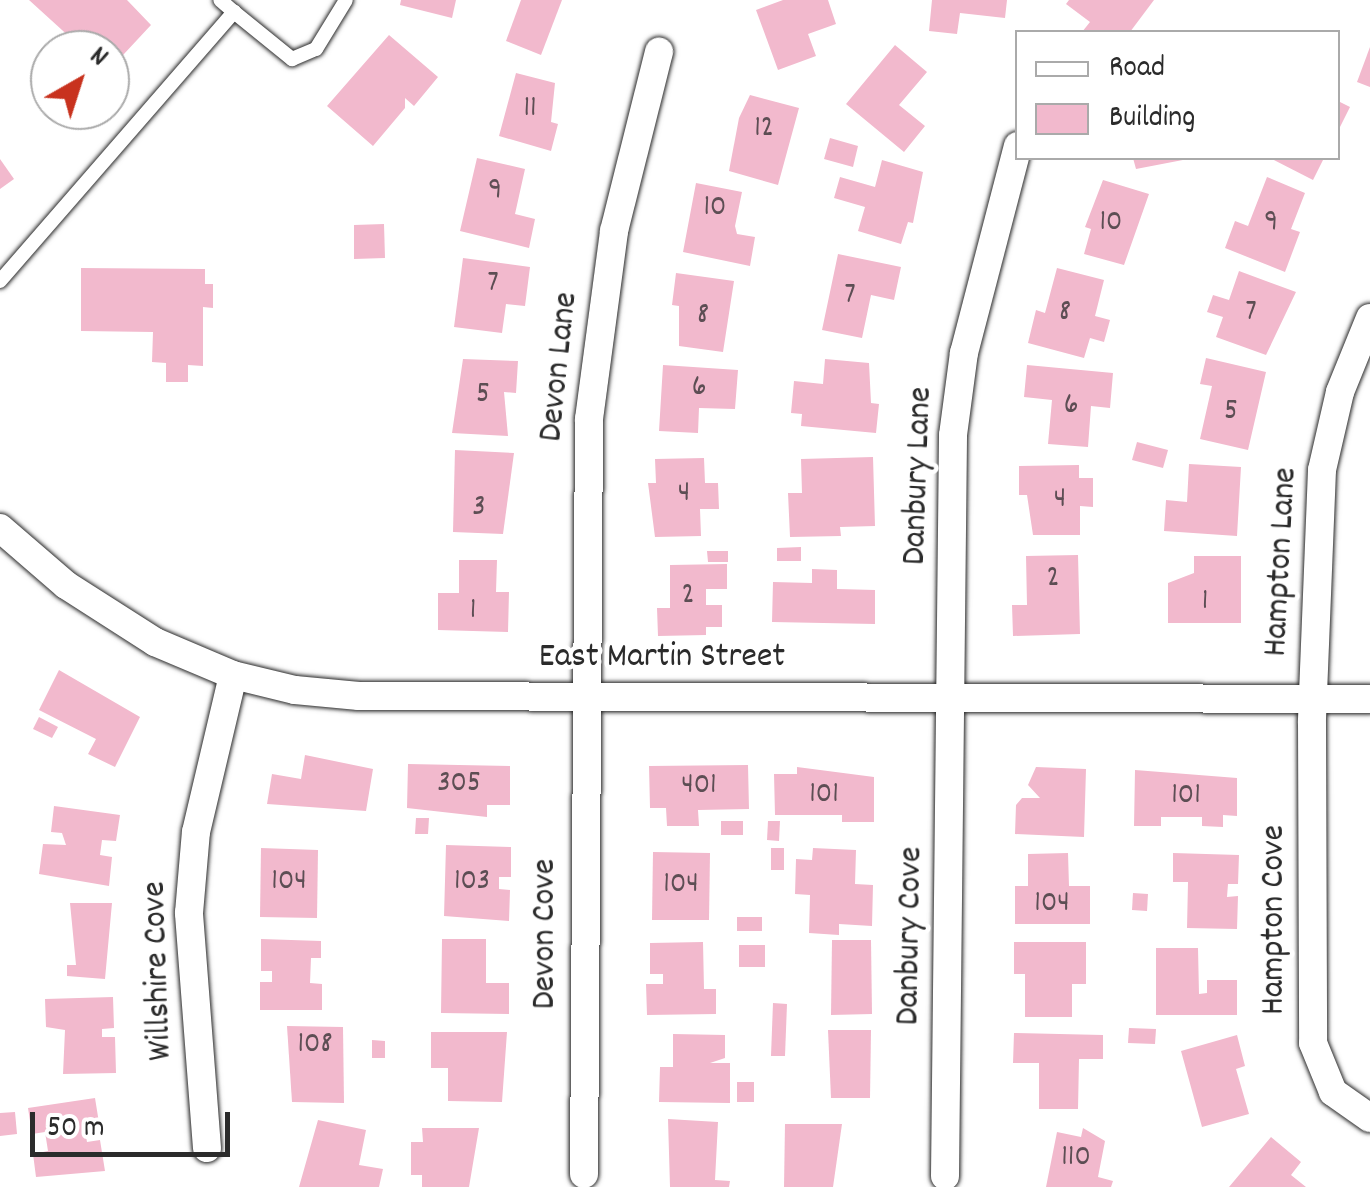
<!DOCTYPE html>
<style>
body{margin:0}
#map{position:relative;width:1370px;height:1187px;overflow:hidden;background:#fff;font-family:Dekko,sans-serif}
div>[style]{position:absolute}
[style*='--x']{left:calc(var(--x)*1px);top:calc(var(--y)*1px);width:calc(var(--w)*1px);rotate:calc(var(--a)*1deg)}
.building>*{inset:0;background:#f2b9cd}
.roads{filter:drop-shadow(0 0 2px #2b2b2b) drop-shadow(0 0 2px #2b2b2b)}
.service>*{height:14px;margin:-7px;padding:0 7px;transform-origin:7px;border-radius:7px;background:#fff}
.minor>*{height:28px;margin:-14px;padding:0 14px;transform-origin:14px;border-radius:14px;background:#fff}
span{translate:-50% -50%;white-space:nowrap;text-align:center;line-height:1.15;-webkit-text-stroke:9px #fff;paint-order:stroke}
.number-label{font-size:30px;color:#5d4e54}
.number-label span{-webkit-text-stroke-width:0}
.street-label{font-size:35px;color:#2b2b2b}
.legend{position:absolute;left:1015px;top:30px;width:325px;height:130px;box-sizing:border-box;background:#fff;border:2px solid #aaa;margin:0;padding:12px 18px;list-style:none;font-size:30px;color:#2b2b2b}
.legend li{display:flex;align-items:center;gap:20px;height:50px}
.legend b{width:50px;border:2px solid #aaa}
.north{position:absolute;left:30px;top:30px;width:100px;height:100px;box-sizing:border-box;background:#fff;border:2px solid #aaa;border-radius:50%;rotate:39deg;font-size:28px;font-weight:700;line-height:40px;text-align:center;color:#2b2b2b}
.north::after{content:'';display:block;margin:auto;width:35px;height:45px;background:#c8321e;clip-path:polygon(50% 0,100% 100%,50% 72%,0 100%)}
.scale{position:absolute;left:30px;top:1112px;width:200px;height:45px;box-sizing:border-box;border:5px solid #2b2b2b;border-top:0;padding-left:12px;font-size:30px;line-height:35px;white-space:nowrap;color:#2b2b2b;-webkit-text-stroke:8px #fff;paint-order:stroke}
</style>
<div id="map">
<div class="building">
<i style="clip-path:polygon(29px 0,127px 0,151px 25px,110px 69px,110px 50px,84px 50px)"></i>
<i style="clip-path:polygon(401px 0,456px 0,452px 18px,400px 5px)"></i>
<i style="clip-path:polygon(521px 0,562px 0,541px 55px,506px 41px)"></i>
<i style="clip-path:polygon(783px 0,828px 0,836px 24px,808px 34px,816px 56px,778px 70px,756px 10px)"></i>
<i style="clip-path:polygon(932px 0,1007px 0,1005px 18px,960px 13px,957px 34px,929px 31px)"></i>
<i style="clip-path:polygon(1069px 0,1154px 0,1130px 32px,1082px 32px,1090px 22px,1066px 4px)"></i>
<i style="clip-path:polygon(389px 35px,438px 77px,414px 106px,405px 98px,405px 108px,373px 146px,327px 106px)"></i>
<i style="clip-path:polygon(895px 45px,927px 72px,899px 105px,925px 126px,904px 152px,846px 104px)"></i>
<i style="clip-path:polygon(1370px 47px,1370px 87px,1357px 82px)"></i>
<i style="clip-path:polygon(516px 73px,555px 83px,551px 122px,558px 124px,551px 151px,499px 136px)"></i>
<i style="clip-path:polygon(750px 95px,799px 108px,778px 185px,729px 171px,739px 118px)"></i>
<i style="clip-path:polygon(1338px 101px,1350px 107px,1338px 131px)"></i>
<i style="clip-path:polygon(830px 138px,858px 146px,853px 167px,824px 159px)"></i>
<i style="clip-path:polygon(477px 158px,525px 169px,515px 214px,535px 219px,529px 248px,460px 231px)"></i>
<i style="clip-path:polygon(1133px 158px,1187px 158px,1188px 159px,1136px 169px)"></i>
<i style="clip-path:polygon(1270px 158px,1324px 158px,1313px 180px)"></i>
<i style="clip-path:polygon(0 159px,14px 179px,0 189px)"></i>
<i style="clip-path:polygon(882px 160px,923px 172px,913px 223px,908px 222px,901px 244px,858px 231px,865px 207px,834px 198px,840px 177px,875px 187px)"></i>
<i style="clip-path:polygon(1267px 177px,1305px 193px,1291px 229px,1300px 232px,1285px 272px,1225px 248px,1235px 221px,1248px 226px)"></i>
<i style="clip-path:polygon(1103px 180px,1149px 194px,1124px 265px,1084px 254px,1091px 229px,1085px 227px)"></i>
<i style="clip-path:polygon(696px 183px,742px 192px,735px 226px,737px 234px,755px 237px,750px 266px,683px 252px)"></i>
<i style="clip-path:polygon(384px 224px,385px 258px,354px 259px,354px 225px)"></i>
<i style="clip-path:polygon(838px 254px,901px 267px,894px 300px,871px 295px,862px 338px,822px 330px)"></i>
<i style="clip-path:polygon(463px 258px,530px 267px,525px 306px,506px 304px,502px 333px,454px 327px)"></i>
<i style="clip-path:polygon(81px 268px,205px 269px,205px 284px,213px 284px,213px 308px,203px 307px,203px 366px,188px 365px,188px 382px,166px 382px,166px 363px,152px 362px,153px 332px,81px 331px)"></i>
<i style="clip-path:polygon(1057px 268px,1104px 280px,1095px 316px,1110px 320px,1104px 342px,1090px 338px,1084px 358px,1028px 343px,1036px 310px,1045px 313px)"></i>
<i style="clip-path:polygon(1239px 271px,1296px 292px,1266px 355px,1216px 337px,1223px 317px,1207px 312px,1213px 295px,1229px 300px)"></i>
<i style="clip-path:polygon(676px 273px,734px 281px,723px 352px,679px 346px,679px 306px,672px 305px)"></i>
<i style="clip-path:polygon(1206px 358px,1266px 372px,1248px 450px,1200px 439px,1212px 386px,1200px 384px)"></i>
<i style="clip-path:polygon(463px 359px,518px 361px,516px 393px,504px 392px,508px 436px,452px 433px)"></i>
<i style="clip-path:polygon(825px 359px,869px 363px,871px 403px,879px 404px,876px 433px,801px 426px,802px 414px,791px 413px,794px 381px,823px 384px)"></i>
<i style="clip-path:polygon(663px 365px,738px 370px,735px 409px,699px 408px,698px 433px,659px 431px)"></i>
<i style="clip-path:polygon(1027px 365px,1113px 373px,1110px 408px,1091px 406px,1088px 447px,1048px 444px,1052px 400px,1024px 397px)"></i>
<i style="clip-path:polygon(1137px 442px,1168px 450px,1163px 468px,1132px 460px)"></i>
<i style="clip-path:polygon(455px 450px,514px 453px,503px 534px,453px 532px)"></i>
<i style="clip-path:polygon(873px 457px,875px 526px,840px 527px,841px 536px,790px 537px,788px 493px,802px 493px,801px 459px)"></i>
<i style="clip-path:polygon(704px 458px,705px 483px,718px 483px,719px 509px,700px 509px,701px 536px,655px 537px,648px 483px,656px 483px,655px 459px)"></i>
<i style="clip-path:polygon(1189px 464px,1241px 467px,1237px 536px,1164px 531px,1166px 500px,1187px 502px)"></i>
<i style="clip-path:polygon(1079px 465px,1079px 478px,1093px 478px,1093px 507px,1080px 506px,1080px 535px,1033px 535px,1027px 495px,1019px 495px,1019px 466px)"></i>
<i style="clip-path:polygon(801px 547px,801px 561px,777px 561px,777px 548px)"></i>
<i style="clip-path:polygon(707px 551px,728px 551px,728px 562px,708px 562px)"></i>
<i style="clip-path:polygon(1078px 555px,1080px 634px,1013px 636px,1012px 605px,1027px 605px,1026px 556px)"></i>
<i style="clip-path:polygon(1194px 556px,1241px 556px,1241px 623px,1168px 623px,1168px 583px,1194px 573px)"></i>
<i style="clip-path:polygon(459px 560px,497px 560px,496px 592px,509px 592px,508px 632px,438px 630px,438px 593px,459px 593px)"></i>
<i style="clip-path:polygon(727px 564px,727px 589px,706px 589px,706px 605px,722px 605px,722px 627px,706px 627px,706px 635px,658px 636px,657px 608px,670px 608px,670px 565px)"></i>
<i style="clip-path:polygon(812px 569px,837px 570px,837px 589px,875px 590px,875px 624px,772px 622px,773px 582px,812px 583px)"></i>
<i style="clip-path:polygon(59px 670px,140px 717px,115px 767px,88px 754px,96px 739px,39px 710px)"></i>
<i style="clip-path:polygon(39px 717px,58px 727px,52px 738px,33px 729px)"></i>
<i style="clip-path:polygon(305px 755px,373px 769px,366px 811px,267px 804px,272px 774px,301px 779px)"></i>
<i style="clip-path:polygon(408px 764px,510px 766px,510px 805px,487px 805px,487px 817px,407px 808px)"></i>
<i style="clip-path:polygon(748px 765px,749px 809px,698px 810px,699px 826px,667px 826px,666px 808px,650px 808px,649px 766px)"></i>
<i style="clip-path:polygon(797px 767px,874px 777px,874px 822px,842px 822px,842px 815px,775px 815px,774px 774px,797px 774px)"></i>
<i style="clip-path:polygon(1036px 767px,1086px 769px,1084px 837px,1015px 834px,1016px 805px,1022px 798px,1040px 798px,1028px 785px)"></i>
<i style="clip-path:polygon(1135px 770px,1237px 778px,1237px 816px,1223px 815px,1223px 827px,1202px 826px,1202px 817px,1161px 817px,1161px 826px,1134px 826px)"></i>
<i style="clip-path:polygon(54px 806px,120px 815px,116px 841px,102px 840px,100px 855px,112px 857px,109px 886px,39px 874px,43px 844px,66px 845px,62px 833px,51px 832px)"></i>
<i style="clip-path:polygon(416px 818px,429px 818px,428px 834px,415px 834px)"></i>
<i style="clip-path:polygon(721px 821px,743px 821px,743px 835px,721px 835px)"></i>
<i style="clip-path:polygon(768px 821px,780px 821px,779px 841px,767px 840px)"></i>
<i style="clip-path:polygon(446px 845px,511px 847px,511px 877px,499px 877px,499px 889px,510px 890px,509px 921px,444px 916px)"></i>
<i style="clip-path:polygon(261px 848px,318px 850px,317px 918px,260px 917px)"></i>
<i style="clip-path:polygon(771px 848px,784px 848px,784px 870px,771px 870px)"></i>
<i style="clip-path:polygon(813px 848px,856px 850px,855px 884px,873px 885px,872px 926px,839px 924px,839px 935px,809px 933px,810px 895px,795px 894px,796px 859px,812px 860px)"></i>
<i style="clip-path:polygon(653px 852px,710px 853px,709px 920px,652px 920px)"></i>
<i style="clip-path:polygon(1068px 853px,1069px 886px,1090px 886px,1090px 924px,1015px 924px,1015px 886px,1028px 886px,1028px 854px)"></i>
<i style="clip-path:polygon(1173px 853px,1239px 855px,1238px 884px,1228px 884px,1227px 897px,1238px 896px,1237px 929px,1187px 928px,1188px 882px,1173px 882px)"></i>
<i style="clip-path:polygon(1133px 893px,1148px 894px,1147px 911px,1132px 910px)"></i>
<i style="clip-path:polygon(70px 903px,112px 903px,105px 979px,67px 976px,67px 965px,76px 965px)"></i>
<i style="clip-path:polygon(737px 917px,762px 917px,762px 931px,737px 931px)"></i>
<i style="clip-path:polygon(261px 939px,321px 941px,321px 958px,311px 958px,310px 983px,322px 984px,322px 1010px,260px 1010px,260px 982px,272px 982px,272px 971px,261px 971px)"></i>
<i style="clip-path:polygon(442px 939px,486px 939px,486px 983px,509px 983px,509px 1014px,441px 1013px)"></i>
<i style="clip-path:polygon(832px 940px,871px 940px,872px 1014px,831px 1015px)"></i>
<i style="clip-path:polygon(703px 942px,704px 989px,716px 989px,716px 1014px,647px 1015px,646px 984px,663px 984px,663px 974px,650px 974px,650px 943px)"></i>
<i style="clip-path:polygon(1014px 942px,1086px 942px,1086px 984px,1072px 984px,1072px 1017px,1025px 1017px,1025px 974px,1014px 974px)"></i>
<i style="clip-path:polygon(739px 945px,765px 945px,765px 967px,739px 967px)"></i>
<i style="clip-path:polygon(1156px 948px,1198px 948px,1199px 994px,1207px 993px,1207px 980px,1237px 980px,1237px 1015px,1156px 1015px)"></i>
<i style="clip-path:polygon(113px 997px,114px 1028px,102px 1029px,102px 1037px,115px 1037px,116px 1073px,63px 1074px,65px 1030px,46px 1027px,45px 999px)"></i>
<i style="clip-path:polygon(773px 1003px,787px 1004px,785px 1056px,771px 1056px)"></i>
<i style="clip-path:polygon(287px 1026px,343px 1027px,344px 1103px,292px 1102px)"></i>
<i style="clip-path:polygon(1129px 1028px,1156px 1029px,1155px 1044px,1128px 1043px)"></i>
<i style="clip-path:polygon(828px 1030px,871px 1030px,870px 1098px,831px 1098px)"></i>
<i style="clip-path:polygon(431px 1032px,507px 1032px,502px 1102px,448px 1101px,448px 1068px,431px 1068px)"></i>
<i style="clip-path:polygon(1014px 1033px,1103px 1035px,1103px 1059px,1079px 1059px,1078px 1109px,1039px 1109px,1039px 1063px,1013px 1063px)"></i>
<i style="clip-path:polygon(673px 1034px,725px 1035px,725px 1058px,710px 1063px,730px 1063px,730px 1103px,659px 1102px,660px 1067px,673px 1067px)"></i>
<i style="clip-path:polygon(1237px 1035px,1245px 1066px,1236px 1069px,1249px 1114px,1202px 1127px,1181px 1051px)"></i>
<i style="clip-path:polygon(372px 1040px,385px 1041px,385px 1058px,372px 1058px)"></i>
<i style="clip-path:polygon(737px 1082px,754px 1082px,754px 1102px,737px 1102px)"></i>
<i style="clip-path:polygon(95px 1098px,100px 1129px,85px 1131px,87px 1142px,100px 1140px,105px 1171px,36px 1177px,33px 1154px,48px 1151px,45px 1132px,32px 1134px,28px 1108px)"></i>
<i style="clip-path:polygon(15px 1112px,17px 1134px,0 1136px,0 1113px)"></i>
<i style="clip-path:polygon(668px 1119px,718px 1122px,715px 1180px,730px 1181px,729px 1187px,670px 1187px)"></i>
<i style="clip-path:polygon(318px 1120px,366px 1130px,359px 1165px,383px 1169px,379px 1187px,299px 1187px)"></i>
<i style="clip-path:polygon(785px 1124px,842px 1124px,833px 1187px,784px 1187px)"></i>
<i style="clip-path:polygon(422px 1128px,479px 1128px,469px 1187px,422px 1187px,422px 1175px,411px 1175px,411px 1142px,423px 1142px)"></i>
<i style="clip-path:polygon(1083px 1128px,1105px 1141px,1098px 1177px,1113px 1181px,1111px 1187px,1046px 1187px,1057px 1132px,1081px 1137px)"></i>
<i style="clip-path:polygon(1271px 1137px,1301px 1162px,1291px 1175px,1306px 1187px,1229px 1187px)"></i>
</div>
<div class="roads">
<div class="service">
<i style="--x:234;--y:12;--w:75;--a:39"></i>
<i style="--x:292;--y:59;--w:26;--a:-23"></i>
<i style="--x:316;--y:49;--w:57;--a:-58.5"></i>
<i style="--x:0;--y:281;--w:357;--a:-49"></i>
<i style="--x:234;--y:12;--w:18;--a:-139"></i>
</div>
<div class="minor">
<i style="--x:1370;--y:318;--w:80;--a:112.1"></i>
<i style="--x:1340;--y:392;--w:80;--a:103"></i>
<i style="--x:1322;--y:470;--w:253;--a:92.3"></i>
<i style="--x:1312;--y:723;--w:320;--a:89.8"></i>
<i style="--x:1313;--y:1043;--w:53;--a:67.8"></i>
<i style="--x:1333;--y:1092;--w:45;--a:35.1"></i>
<i style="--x:0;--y:528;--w:87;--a:40.8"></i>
<i style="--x:66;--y:585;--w:106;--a:32.6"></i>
<i style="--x:155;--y:642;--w:85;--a:22.9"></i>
<i style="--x:233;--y:675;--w:64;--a:13.6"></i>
<i style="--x:295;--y:690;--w:64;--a:5.4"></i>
<i style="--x:359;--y:696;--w:1011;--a:0.17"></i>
<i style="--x:207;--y:1148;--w:236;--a:-94.4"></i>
<i style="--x:189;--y:913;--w:81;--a:-85.1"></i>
<i style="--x:196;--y:832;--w:161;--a:-76.7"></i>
<i style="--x:584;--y:1174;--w:755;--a:-89.62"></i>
<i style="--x:589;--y:419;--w:190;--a:-82.4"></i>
<i style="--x:614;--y:231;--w:185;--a:-75.9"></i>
<i style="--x:945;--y:1176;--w:741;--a:-89.38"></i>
<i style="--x:953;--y:435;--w:83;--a:-82.4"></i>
<i style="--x:964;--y:353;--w:214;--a:-75.4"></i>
</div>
</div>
<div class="number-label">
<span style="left:530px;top:110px">11</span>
<span style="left:764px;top:130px">12</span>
<span style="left:495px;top:192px">9</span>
<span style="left:715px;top:209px">10</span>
<span style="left:1111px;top:224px">10</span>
<span style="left:1271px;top:224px">9</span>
<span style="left:493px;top:285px">7</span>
<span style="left:850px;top:297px">7</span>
<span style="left:1065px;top:314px">8</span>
<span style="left:1251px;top:314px">7</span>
<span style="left:703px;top:317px">8</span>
<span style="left:699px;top:389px">6</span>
<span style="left:483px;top:396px">5</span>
<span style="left:1071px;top:407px">6</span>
<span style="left:1231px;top:413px">5</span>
<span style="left:684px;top:495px">4</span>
<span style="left:1060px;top:501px">4</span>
<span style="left:479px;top:509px">3</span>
<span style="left:1053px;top:580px">2</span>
<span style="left:688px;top:597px">2</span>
<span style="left:1205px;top:603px">1</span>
<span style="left:473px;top:612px">1</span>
<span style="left:459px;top:785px">305</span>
<span style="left:699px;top:787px">401</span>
<span style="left:824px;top:796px">101</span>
<span style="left:1186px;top:797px">101</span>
<span style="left:289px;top:883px">104</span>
<span style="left:472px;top:883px">103</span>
<span style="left:681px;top:886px">104</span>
<span style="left:1052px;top:905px">104</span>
<span style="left:315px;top:1046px">108</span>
<span style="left:1076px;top:1159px">110</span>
</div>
<div class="street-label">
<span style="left:560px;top:367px;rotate:-84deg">Devon Lane</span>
<span style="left:919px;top:476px;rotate:-88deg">Danbury Lane</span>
<span style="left:1282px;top:562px;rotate:-87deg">Hampton Lane</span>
<span style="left:662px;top:658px">East Martin Street</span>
<span style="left:1275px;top:920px;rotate:-90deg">Hampton Cove</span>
<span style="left:546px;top:934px;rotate:-90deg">Devon Cove</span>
<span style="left:911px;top:936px;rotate:-89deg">Danbury Cove</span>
<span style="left:159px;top:971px;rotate:-92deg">Willshire Cove</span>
</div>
<ul class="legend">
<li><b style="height:12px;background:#fff"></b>Road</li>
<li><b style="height:28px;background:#f2b9cd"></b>Building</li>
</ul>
<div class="north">N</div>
<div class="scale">50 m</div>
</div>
